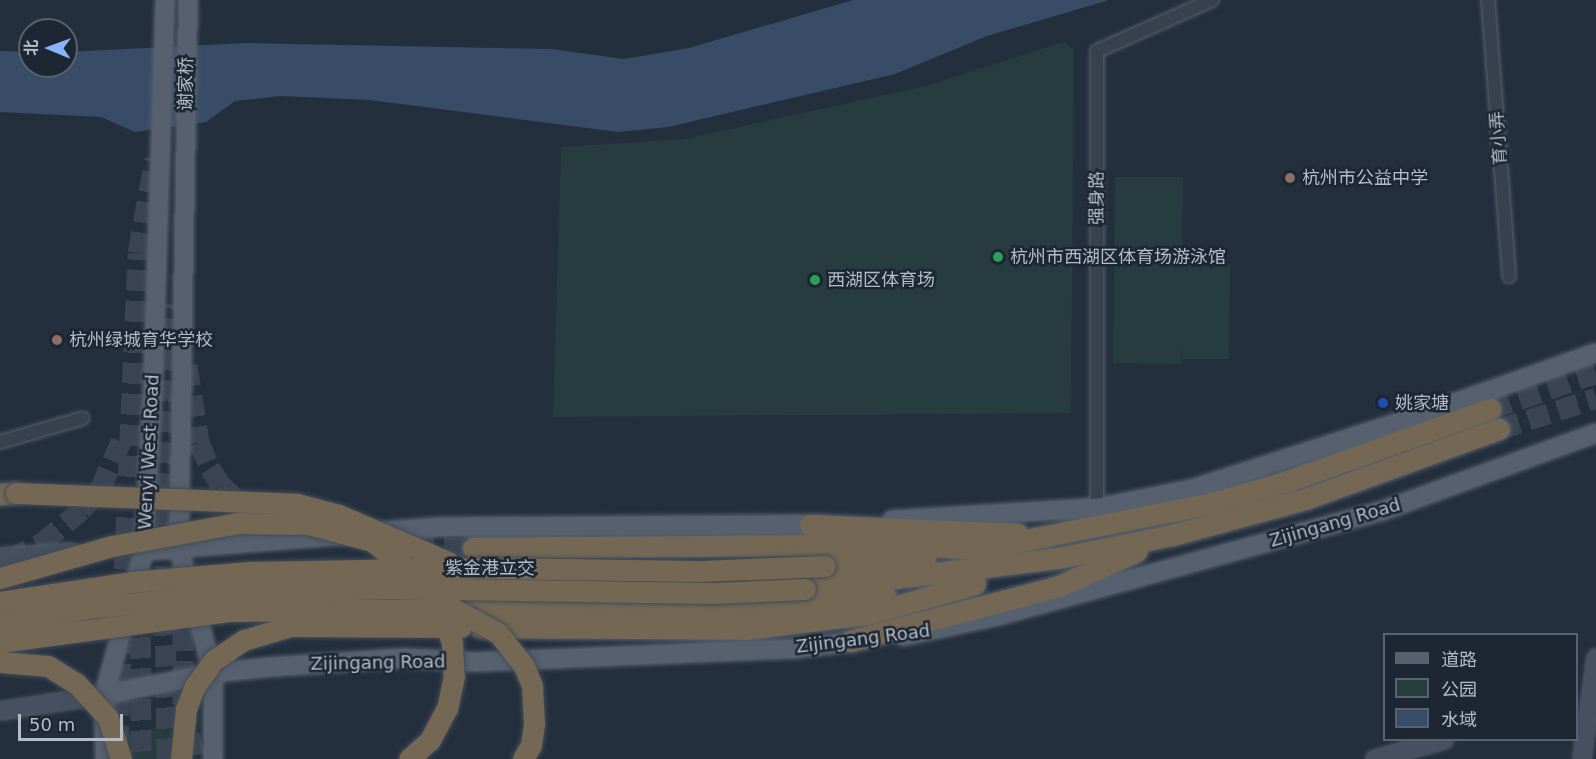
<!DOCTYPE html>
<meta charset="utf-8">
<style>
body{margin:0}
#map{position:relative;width:1596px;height:759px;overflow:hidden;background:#242f3e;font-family:"DejaVu Sans","Noto Sans SC",sans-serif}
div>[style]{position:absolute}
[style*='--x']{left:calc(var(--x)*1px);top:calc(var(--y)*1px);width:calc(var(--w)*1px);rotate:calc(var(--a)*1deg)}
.green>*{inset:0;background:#263c3f}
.water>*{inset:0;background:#394c67}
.highway-tunnel>*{height:21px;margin-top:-10.5px;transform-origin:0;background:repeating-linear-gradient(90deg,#3a4453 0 21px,transparent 0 31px)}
.roads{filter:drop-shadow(0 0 2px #565f6c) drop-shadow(0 0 2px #565f6c)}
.street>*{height:12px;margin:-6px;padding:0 6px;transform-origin:6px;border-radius:6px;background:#38414e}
.secondary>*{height:16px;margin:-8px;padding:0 8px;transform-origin:8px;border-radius:8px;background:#465061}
.primary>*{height:18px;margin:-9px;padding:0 9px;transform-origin:9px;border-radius:9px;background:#56606e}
.highway>*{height:21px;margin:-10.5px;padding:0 10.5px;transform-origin:10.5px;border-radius:10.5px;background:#746855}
.bridges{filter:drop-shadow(0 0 2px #434c59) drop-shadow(0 0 2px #434c59)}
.highway-bridge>*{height:21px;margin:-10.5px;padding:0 10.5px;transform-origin:10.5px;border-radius:10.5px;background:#746855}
.dots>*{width:16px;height:16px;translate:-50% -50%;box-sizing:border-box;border:3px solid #1d2633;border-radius:50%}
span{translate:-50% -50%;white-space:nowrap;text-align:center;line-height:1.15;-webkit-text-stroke:5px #1d2633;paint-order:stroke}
.street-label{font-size:18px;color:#b4bcc9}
.poi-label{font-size:18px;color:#b4bcc9}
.left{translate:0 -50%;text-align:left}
.legend{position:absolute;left:1383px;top:633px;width:195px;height:108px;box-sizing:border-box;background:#1d2633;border:2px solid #59626f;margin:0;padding:8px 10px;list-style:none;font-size:18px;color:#b4bcc9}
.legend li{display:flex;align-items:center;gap:12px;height:30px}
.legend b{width:30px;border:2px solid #59626f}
.north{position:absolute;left:18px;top:18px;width:60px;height:60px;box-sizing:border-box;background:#1d2633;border:2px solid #59626f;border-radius:50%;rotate:271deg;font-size:16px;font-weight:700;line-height:24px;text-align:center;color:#b4bcc9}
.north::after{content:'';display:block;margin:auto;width:21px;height:27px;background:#8ab4f8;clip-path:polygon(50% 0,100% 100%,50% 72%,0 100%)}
.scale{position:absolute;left:18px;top:714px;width:105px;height:27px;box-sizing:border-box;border:3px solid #b4bcc9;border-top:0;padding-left:8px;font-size:18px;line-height:21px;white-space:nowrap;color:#b4bcc9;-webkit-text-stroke:4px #1d2633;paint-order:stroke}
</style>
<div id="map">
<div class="green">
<i style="clip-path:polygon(1063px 42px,1074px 49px,1071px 413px,553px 417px,561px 147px,685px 139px,930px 85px)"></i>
<i style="clip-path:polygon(1115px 177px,1183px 177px,1182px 265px,1230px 266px,1229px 359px,1182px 359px,1182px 342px,1181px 364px,1113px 363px)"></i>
<i style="clip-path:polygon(179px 724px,180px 759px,128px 759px,128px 733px)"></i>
</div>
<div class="water">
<i style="clip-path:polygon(853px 0,1109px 0,987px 36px,895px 74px,668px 127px,618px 132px,370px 100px,281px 96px,235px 101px,206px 122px,135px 132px,101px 117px,0 112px,0 51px,30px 52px,30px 66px,66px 66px,66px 52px,245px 43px,551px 49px,624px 59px,689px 48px)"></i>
</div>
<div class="highway-tunnel">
<i style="--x:187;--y:365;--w:78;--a:81.1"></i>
<i style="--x:199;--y:442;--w:28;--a:67"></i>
<i style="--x:210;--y:468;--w:20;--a:57"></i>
<i style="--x:221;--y:485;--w:37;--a:43"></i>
<i style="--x:1490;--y:409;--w:112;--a:-18.8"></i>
<i style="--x:1499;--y:429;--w:102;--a:-17.7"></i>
<i style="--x:413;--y:547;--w:60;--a:1"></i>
<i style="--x:9;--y:559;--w:37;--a:-26"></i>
<i style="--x:42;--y:543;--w:51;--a:-40.2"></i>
<i style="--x:81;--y:510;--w:28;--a:-48"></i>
<i style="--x:100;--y:489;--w:57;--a:-66.1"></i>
<i style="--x:183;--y:599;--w:105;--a:90"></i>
<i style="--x:183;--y:704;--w:56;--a:77.7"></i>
<i style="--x:123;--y:600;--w:347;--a:-87.5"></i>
<i style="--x:138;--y:253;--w:96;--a:-79.7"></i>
<i style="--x:140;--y:606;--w:153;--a:89.6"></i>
<i style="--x:118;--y:746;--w:103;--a:-88.3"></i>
<i style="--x:167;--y:759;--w:172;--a:-90.7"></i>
<i style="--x:165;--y:587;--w:283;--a:-88"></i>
</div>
<div class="roads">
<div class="street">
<i style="--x:1488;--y:0;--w:277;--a:85.6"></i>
<i style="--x:0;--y:442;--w:86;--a:-16.1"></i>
<i style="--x:1097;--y:508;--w:457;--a:-90"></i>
<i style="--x:1097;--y:51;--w:126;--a:-23.9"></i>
</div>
<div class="secondary">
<i style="--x:0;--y:557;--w:71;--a:-4"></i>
<i style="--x:0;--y:711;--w:98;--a:-8.8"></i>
<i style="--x:1375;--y:759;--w:72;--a:-15.4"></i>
<i style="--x:1582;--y:759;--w:102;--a:-82.1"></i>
</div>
<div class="primary">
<i style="--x:188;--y:0;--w:550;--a:90.94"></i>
<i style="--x:179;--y:550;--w:128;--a:74.5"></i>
<i style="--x:213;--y:673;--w:86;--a:90"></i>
<i style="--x:892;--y:520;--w:205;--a:-3.4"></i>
<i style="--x:1097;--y:508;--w:97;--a:-11.3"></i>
<i style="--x:1192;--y:489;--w:231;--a:-17.9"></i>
<i style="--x:1412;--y:418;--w:195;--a:-19.5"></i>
<i style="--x:376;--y:532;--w:63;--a:-4.5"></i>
<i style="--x:439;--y:527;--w:383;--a:-0.4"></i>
<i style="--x:144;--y:551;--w:200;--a:-4.6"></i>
<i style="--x:903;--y:636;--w:100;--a:-12.1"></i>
<i style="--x:1001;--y:615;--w:395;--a:-15.3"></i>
<i style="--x:1382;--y:511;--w:228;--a:-20"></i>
<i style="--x:104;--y:695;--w:111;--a:-11.4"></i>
<i style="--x:213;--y:673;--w:58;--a:-5.9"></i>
<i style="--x:271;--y:667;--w:133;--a:-3.9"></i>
<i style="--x:404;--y:658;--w:72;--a:3.2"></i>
<i style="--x:476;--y:662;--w:316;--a:-2.4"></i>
<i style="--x:792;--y:649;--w:73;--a:-7.1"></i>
<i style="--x:105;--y:759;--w:64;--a:-90.9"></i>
<i style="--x:104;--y:695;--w:149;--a:-74.5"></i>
<i style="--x:144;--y:551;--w:166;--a:-86.9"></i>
<i style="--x:153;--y:385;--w:385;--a:-88.2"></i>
</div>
<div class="highway">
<i style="--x:0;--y:494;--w:16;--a:-4"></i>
<i style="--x:810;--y:525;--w:208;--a:2.5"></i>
<i style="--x:473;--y:548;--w:431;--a:-0.5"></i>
<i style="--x:904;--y:544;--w:76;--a:3.8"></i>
<i style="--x:980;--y:549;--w:232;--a:-11.2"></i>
<i style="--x:1208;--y:504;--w:80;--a:-15.9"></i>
<i style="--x:1285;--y:482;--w:218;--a:-19.6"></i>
<i style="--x:825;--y:566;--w:101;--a:-5.7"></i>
<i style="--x:805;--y:589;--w:255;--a:-7"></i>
<i style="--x:1058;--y:558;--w:116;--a:-11.4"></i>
<i style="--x:1172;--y:535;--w:141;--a:-15.2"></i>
<i style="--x:1308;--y:498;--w:203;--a:-19.9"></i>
<i style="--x:454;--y:609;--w:280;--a:0.2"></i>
<i style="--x:734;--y:610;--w:152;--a:-5.3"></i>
<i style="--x:480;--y:627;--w:265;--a:0.4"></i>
<i style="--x:745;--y:629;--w:124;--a:-7"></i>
<i style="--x:868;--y:614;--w:111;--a:-15.7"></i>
<i style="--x:850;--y:641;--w:216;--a:-14.7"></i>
<i style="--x:1059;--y:586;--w:85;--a:-24.2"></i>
</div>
</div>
<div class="bridges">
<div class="highway-bridge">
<i style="--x:16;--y:493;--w:281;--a:2.2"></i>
<i style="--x:297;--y:504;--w:43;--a:14.7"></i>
<i style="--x:339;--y:515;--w:119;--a:23.3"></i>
<i style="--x:0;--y:578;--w:116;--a:-15.9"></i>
<i style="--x:112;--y:546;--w:127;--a:-10.4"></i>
<i style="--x:237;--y:523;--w:71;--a:0.8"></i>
<i style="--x:308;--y:524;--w:66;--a:14.9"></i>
<i style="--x:372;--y:541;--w:66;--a:38.3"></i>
<i style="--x:424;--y:582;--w:29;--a:56"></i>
<i style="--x:440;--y:606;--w:39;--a:72"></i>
<i style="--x:452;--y:643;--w:33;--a:87"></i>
<i style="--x:454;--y:676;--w:33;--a:102"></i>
<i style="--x:447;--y:708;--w:36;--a:118"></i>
<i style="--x:430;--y:740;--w:28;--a:138"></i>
<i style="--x:0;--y:602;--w:134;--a:-8.6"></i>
<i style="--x:132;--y:582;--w:117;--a:-4.9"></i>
<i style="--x:249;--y:572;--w:238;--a:-1"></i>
<i style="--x:487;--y:568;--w:214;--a:0.8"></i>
<i style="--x:701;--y:571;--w:124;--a:-2.3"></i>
<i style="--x:0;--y:623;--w:98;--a:-9.4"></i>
<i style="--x:97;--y:607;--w:148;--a:-5.8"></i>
<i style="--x:244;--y:592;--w:145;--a:-1.6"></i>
<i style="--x:389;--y:588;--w:324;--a:0.9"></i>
<i style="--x:713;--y:593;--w:92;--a:-2.5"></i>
<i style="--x:0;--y:642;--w:231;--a:-7.7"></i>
<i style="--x:229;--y:611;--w:225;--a:-0.5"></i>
<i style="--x:454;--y:609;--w:50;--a:28.6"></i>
<i style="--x:498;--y:633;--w:42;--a:51.8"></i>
<i style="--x:524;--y:666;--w:22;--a:68"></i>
<i style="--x:532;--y:686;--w:38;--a:87"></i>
<i style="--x:534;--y:724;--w:21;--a:98"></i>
<i style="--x:531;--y:745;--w:16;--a:120"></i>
<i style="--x:0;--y:662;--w:48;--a:4.8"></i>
<i style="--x:48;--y:666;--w:34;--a:32"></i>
<i style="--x:77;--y:684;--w:46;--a:47.6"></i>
<i style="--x:108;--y:718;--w:43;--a:72.4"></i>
<i style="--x:181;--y:759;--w:50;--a:-84.3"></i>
<i style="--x:186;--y:709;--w:25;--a:-69"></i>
<i style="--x:195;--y:686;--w:32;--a:-54"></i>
<i style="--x:214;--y:660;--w:36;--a:-34"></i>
<i style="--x:244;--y:640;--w:49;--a:-16.6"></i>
<i style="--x:291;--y:626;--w:170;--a:0.3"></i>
</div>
</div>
<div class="dots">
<i style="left:1290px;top:178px;background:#8d6e63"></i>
<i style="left:998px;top:257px;background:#2e9e5b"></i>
<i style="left:815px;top:280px;background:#2e9e5b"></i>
<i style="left:57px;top:340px;background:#8d6e63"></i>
<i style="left:1383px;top:403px;background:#1a4fb4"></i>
</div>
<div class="street-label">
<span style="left:186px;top:84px;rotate:-89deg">谢家桥</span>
<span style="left:1499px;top:138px;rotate:-94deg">育小弄</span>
<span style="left:1097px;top:198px;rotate:-90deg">强身路</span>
<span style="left:149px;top:452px;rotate:-87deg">Wenyi West Road</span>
<span style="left:1335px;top:523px;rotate:-16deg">Zijingang Road</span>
<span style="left:490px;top:568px">紫金港立交</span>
<span style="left:863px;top:639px;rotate:-7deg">Zijingang Road</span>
<span style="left:378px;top:663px;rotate:-1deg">Zijingang Road</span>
</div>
<div class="poi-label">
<span class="left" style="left:1302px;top:178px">杭州市公益中学</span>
<span class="left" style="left:1010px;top:257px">杭州市西湖区体育场游泳馆</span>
<span class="left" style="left:827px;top:280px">西湖区体育场</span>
<span class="left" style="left:69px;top:340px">杭州绿城育华学校</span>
<span class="left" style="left:1395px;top:403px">姚家塘</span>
</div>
<ul class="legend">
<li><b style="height:8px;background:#56606e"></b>道路</li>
<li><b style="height:16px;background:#263c3f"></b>公园</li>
<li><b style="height:16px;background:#394c67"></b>水域</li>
</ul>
<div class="north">北</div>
<div class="scale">50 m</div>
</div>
